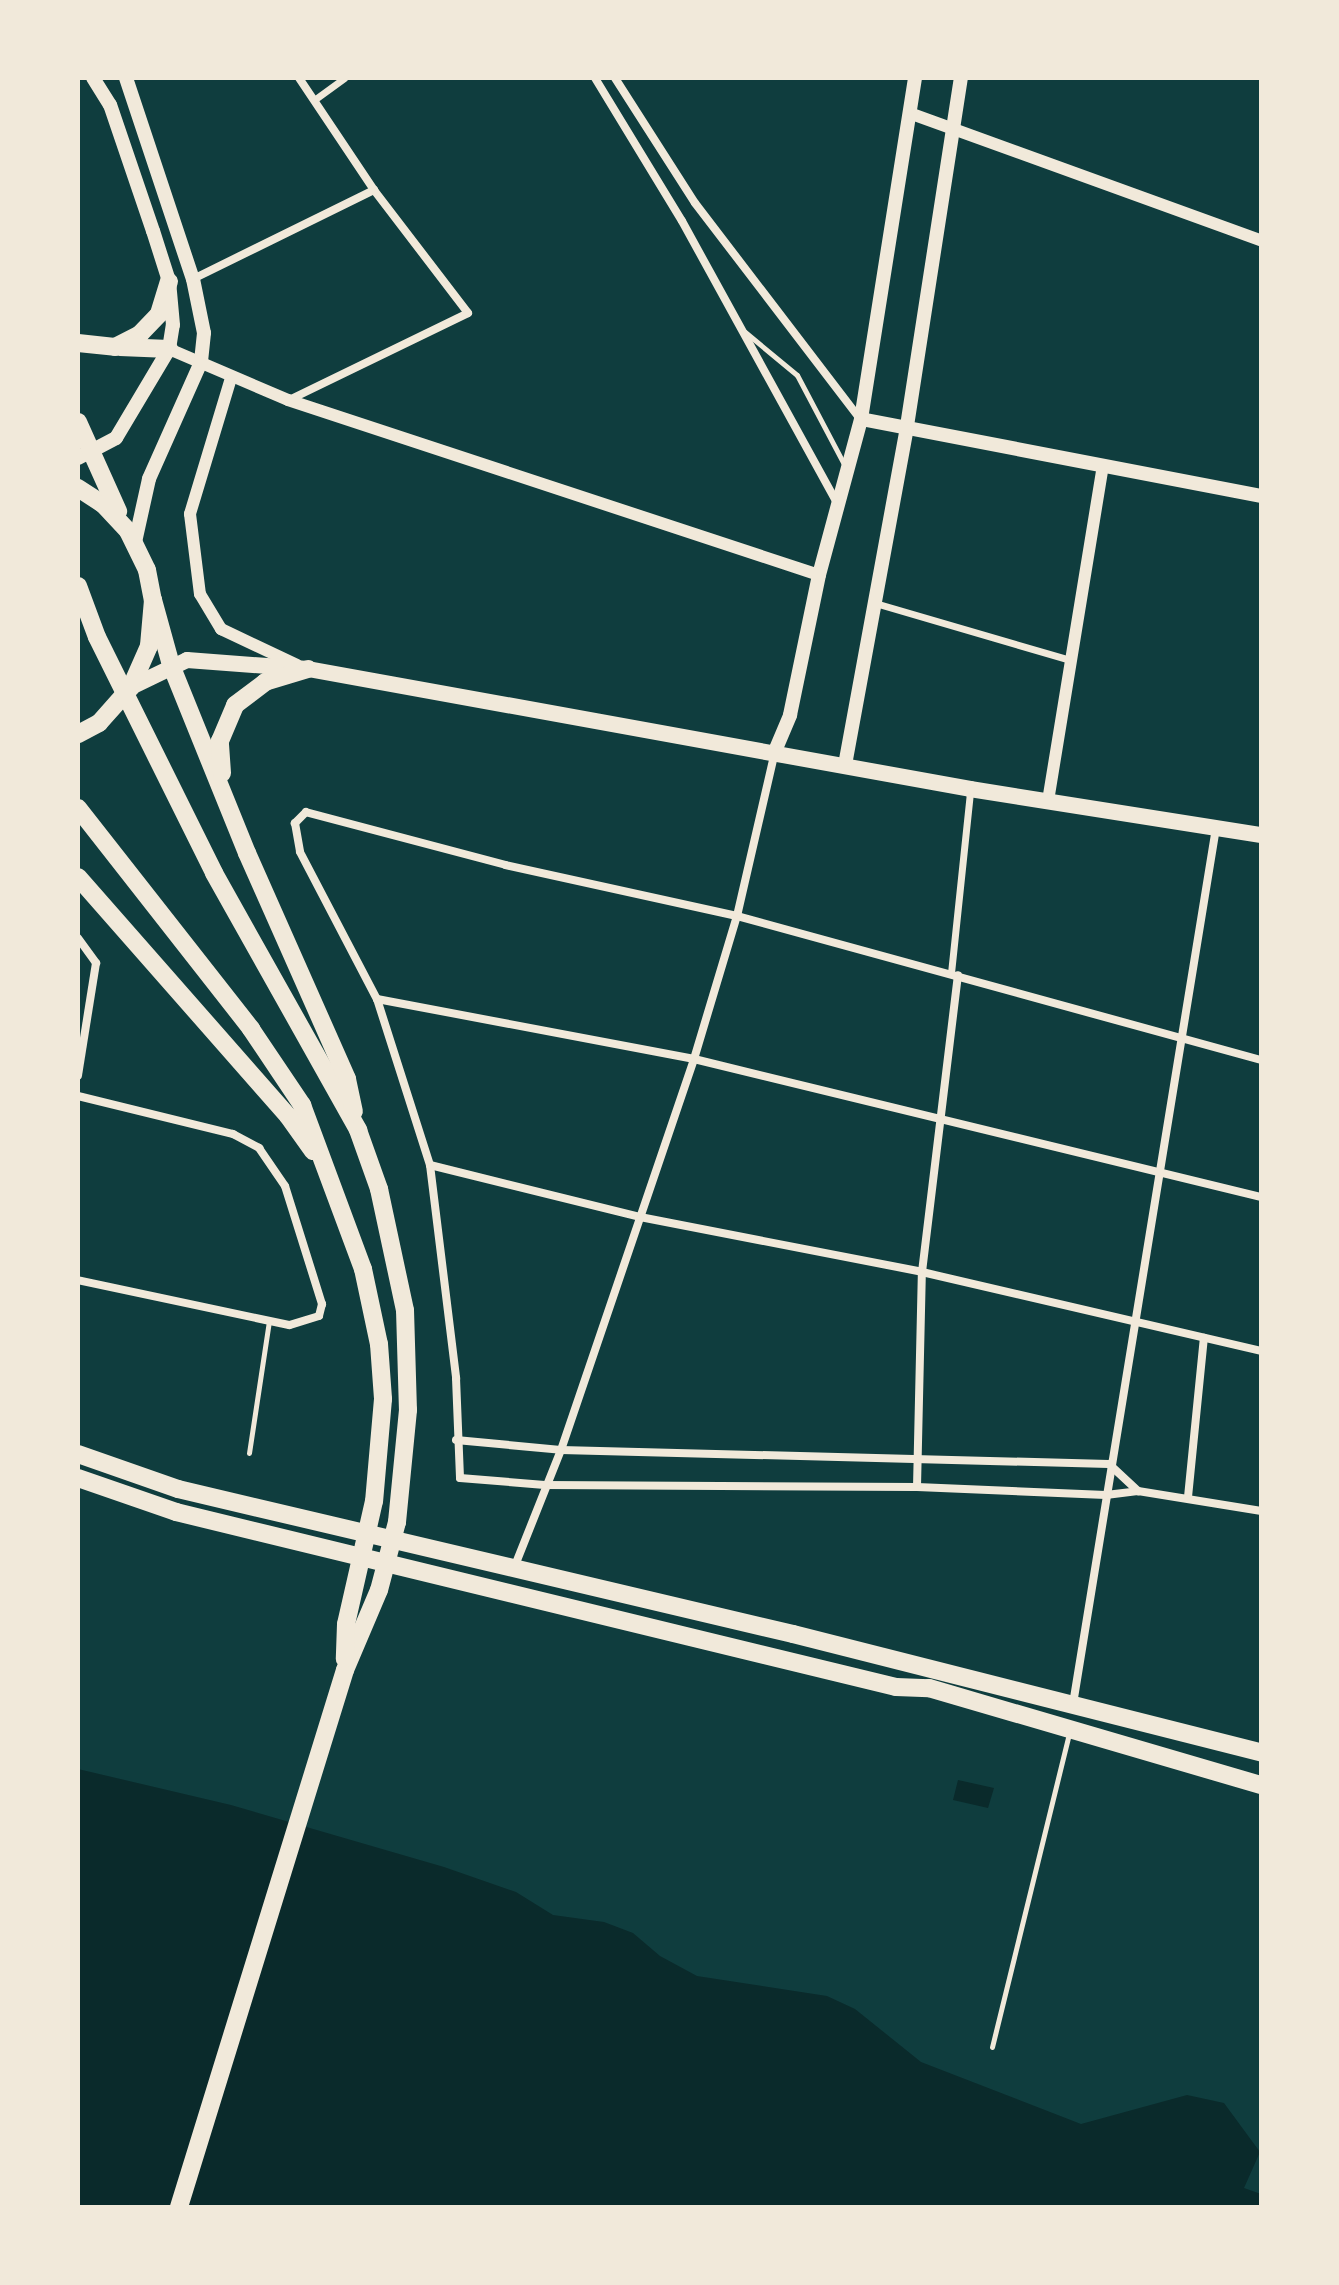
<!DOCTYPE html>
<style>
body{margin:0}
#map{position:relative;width:1339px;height:2285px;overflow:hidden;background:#0f3d3e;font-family:Figtree,sans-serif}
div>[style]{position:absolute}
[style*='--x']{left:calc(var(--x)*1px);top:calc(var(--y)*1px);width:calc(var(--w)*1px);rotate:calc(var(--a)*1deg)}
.water>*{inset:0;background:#0a2a2b}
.service>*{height:5px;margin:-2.5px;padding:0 2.5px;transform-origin:2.5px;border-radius:2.5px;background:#f1e9da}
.pedestrian>*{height:7px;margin:-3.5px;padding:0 3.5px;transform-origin:3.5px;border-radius:3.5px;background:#f1e9da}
.minor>*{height:8px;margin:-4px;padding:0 4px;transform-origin:4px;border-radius:4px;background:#f1e9da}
.tertiary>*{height:12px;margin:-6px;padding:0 6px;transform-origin:6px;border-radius:6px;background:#f1e9da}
.secondary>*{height:14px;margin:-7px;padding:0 7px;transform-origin:7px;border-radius:7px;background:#f1e9da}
.primary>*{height:16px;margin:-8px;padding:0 8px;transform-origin:8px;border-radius:8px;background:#f1e9da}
.trunk>*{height:18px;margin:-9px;padding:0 9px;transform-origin:9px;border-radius:9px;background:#f1e9da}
span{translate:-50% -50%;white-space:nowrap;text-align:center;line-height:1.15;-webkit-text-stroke:6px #f1e9da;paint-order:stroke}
.frame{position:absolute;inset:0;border:80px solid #f1e9da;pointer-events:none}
</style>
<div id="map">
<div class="water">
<i style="clip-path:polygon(78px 1769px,231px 1805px,444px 1867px,516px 1892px,553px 1915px,604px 1922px,633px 1933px,660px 1956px,697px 1976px,827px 1996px,855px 2009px,921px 2062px,1081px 2124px,1187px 2095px,1224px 2103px,1260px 2152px,1244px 2188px,1261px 2194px,1261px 2207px,78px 2207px)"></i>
<i style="clip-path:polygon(958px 1780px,994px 1788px,988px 1808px,953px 1800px)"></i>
</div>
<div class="service">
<i style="--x:745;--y:332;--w:67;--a:39.6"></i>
<i style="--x:797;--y:375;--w:103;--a:62.2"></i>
<i style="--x:249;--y:1453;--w:134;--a:-81.4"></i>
<i style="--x:992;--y:2047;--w:323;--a:-76.2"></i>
</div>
<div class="pedestrian">
<i style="--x:314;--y:100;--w:37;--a:-36"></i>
<i style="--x:875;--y:603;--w:203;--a:16.3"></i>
<i style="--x:951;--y:973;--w:183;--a:-84"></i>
</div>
<div class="minor">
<i style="--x:595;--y:78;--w:167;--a:58.7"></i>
<i style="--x:682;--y:221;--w:322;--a:61.2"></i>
<i style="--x:615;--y:78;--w:148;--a:57.4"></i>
<i style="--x:695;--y:203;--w:272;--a:52.6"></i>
<i style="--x:193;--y:279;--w:202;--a:-26.2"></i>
<i style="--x:289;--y:400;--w:199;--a:-25.9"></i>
<i style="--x:468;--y:313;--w:155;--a:-127.4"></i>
<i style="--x:374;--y:190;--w:135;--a:-123.8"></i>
<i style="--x:78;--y:938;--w:31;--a:54"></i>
<i style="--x:96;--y:963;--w:114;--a:99.1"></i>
<i style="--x:377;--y:999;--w:323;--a:10.7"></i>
<i style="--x:694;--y:1059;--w:584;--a:13.68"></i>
<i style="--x:1261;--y:1060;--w:543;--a:-164.63"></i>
<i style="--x:737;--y:916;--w:237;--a:-167.6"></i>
<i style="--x:506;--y:865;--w:207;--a:-165.2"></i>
<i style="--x:306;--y:812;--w:16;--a:135"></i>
<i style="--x:295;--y:823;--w:29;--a:80"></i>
<i style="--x:300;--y:852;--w:166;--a:62.4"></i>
<i style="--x:377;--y:999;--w:174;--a:72.3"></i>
<i style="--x:430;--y:1165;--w:215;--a:83"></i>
<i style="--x:456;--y:1378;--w:100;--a:87.7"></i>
<i style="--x:460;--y:1478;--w:85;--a:4.7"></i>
<i style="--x:545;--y:1485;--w:372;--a:0.3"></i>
<i style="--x:917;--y:1487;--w:189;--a:2.4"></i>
<i style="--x:1106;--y:1495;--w:32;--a:-7"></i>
<i style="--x:1138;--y:1491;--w:125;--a:9.2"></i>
<i style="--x:78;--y:1096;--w:160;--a:13.8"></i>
<i style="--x:233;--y:1134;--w:30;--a:28"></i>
<i style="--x:259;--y:1148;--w:46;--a:55.6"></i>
<i style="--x:285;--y:1186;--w:124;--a:72.6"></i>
<i style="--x:322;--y:1304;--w:12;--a:104"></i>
<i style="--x:319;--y:1316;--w:31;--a:163"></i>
<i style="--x:289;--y:1325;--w:216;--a:-168"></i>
<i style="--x:430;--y:1165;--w:216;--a:13.9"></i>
<i style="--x:640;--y:1217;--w:287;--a:11"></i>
<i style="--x:922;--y:1272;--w:348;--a:13.1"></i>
<i style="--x:456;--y:1440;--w:105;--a:5.4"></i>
<i style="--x:561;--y:1450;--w:548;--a:1.46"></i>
<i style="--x:1109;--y:1464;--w:40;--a:43"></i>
<i style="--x:917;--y:1487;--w:215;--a:-88.7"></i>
<i style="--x:922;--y:1272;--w:299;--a:-83.1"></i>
<i style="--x:1188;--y:1497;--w:160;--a:-84.3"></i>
<i style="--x:514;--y:1568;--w:127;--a:-68.3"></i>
<i style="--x:561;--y:1450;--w:413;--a:-71.2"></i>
<i style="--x:694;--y:1059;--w:149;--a:-73.3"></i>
<i style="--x:737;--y:916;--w:168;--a:-77"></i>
<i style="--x:1073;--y:1704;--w:888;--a:-80.73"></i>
</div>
<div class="tertiary">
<i style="--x:912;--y:114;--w:371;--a:19.9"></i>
<i style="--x:169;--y:349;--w:129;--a:23.2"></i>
<i style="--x:288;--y:400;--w:559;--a:18.24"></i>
<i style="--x:231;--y:378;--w:142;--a:106.8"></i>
<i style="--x:190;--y:514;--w:81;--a:82.9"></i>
<i style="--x:200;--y:594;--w:41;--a:59"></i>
<i style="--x:221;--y:629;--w:84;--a:25.3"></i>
<i style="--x:1048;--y:801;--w:339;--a:-80.7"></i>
</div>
<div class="secondary">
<i style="--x:126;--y:78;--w:212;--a:71.6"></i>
<i style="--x:193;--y:279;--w:55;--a:78.5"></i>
<i style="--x:204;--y:333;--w:29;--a:96"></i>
<i style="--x:201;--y:362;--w:128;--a:114"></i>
<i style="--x:149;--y:479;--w:65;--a:102.5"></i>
<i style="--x:861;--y:419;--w:407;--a:10.9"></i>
<i style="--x:78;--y:458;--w:43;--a:-27.8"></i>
<i style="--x:116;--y:438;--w:104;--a:-59.2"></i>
<i style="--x:169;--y:349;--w:24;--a:-81"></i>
<i style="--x:173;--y:325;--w:44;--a:-95.2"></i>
<i style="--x:169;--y:281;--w:52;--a:-107.7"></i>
<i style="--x:153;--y:231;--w:133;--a:-108.8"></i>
<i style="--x:110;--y:105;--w:32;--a:-122"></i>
<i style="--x:775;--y:751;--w:39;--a:-67"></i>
<i style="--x:790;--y:715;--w:143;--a:-78.3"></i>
<i style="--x:819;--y:575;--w:162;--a:-74.9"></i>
<i style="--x:861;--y:419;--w:345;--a:-81"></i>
<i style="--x:845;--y:765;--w:345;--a:-79.6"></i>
<i style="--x:907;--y:426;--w:352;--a:-81.2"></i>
</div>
<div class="primary">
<i style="--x:131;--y:687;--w:62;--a:-25.7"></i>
<i style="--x:187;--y:660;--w:121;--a:4.3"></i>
<i style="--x:308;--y:669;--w:673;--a:10.27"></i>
<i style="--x:970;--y:789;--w:295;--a:9"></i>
</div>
<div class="trunk">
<i style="--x:78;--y:343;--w:37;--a:6"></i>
<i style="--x:115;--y:347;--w:28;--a:-27"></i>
<i style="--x:140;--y:334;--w:28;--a:-46"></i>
<i style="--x:159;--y:314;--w:34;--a:-73"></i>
<i style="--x:120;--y:347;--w:49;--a:2.3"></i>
<i style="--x:78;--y:422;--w:98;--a:65.8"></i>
<i style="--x:78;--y:488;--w:30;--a:33"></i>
<i style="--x:103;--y:504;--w:37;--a:47"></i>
<i style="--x:128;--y:531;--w:43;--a:64"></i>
<i style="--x:147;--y:570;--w:31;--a:79"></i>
<i style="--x:153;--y:600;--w:46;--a:95"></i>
<i style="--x:149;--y:646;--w:45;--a:113.7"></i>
<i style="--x:131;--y:687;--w:48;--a:131.6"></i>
<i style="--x:99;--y:723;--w:24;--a:152"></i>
<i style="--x:78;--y:586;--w:54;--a:69.6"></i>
<i style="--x:97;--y:637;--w:263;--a:63.6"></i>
<i style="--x:214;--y:873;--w:295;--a:60.7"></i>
<i style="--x:358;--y:1130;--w:63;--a:70.4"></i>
<i style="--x:379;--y:1189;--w:124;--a:77.9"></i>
<i style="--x:405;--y:1310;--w:100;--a:88.3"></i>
<i style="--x:408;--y:1410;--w:113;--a:95.6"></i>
<i style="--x:397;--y:1522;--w:70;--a:104.8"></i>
<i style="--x:379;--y:1590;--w:87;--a:113"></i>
<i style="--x:345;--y:1670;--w:562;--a:107.18"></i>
<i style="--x:153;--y:600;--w:67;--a:74.5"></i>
<i style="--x:171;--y:665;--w:203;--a:68"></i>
<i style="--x:247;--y:853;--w:247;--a:66.1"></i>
<i style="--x:347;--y:1079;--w:33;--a:78"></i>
<i style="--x:222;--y:773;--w:32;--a:-94"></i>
<i style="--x:220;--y:741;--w:39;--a:-67"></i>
<i style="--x:235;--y:705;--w:38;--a:-37"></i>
<i style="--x:265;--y:682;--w:45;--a:-16.8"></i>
<i style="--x:78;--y:808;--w:281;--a:51.9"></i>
<i style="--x:251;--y:1029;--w:92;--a:56.1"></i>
<i style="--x:302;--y:1105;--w:175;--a:69.6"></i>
<i style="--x:363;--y:1269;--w:77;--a:78"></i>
<i style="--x:379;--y:1344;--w:55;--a:85.8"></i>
<i style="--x:383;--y:1399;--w:102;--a:95"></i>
<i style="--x:374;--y:1501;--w:126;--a:102.8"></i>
<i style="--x:346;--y:1624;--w:35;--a:92"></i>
<i style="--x:78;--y:877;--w:318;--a:48.7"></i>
<i style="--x:288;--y:1116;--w:43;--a:54.5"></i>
<i style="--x:78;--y:1454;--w:106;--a:19.3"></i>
<i style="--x:178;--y:1489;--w:632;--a:13.27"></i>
<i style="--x:793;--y:1634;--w:483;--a:14.2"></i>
<i style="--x:78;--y:1478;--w:104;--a:19.1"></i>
<i style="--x:176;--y:1512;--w:741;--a:13.66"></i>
<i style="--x:896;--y:1687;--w:33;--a:2"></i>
<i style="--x:929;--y:1688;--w:346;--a:16.3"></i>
</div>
<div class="frame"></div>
</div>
